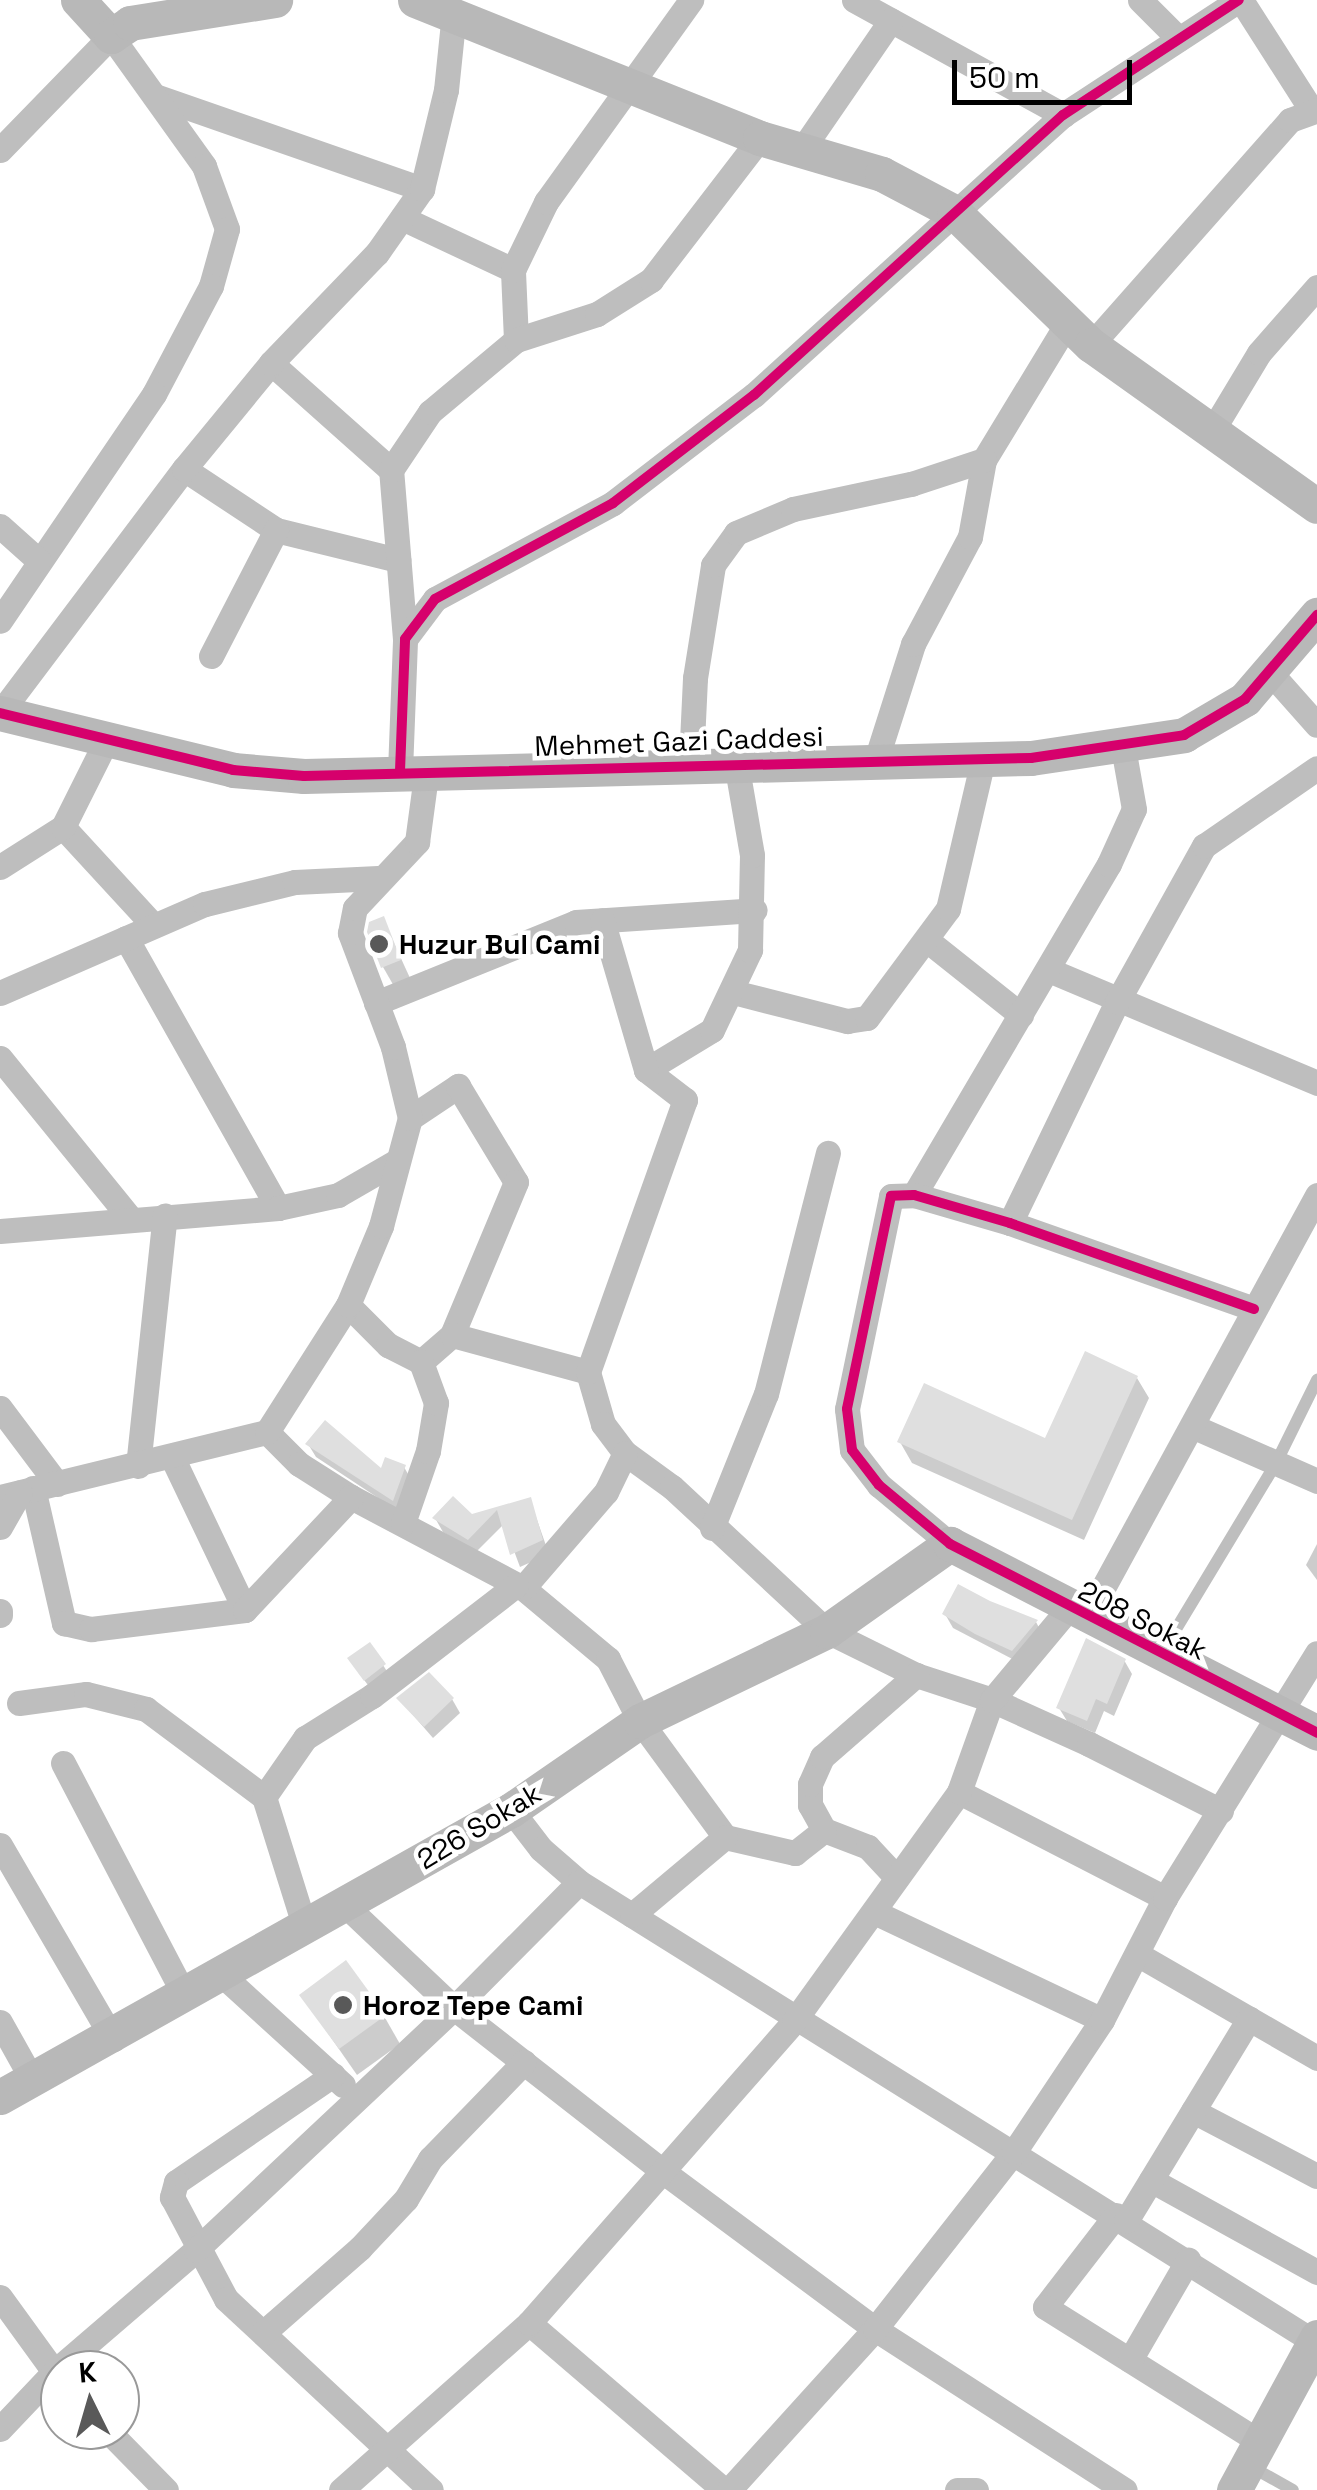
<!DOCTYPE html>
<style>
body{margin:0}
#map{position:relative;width:1317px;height:2490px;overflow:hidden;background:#fff;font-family:"Space Grotesk",sans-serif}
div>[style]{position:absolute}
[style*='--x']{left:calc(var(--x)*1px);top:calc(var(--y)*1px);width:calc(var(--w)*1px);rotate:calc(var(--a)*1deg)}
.shadow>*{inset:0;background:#0003}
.building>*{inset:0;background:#dfdfdf}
.lane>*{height:12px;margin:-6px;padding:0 6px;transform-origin:6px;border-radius:6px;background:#bebebe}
.street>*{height:25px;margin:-12.5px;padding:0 12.5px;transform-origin:12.5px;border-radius:12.5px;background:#bebebe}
.secondary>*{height:35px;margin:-17.5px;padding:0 17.5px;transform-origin:17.5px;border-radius:17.5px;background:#b8b8b8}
.cycleway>*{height:10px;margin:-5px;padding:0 5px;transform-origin:5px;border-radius:5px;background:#d6006c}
.dots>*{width:28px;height:28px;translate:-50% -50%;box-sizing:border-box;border:5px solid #fff;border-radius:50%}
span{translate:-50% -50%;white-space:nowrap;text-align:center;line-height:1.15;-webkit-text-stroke:9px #fff;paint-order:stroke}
.street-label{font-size:28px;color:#000}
.poi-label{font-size:28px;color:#000;font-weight:700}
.left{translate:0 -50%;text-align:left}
.north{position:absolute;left:40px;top:2350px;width:100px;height:100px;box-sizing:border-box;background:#fff;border:2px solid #999;border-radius:50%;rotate:355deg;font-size:28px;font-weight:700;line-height:40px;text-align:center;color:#000}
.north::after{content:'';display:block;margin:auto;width:35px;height:45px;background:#595959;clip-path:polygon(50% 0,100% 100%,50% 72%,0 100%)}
.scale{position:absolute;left:952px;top:60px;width:180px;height:45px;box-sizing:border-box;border:5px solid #000;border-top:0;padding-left:12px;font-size:30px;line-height:35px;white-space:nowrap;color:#000;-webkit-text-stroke:8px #fff;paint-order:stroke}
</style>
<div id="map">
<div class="shadow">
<i style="clip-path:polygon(383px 919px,415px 989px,399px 995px,383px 967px)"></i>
<i style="clip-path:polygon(1137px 1378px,1149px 1398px,1084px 1540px,912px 1463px,900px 1442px,1046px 1442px)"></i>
<i style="clip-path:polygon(308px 1444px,382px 1472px,404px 1467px,412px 1481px,401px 1513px,316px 1457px)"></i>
<i style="clip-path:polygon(530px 1500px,549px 1554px,520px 1567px,504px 1524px,476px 1552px,443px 1532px,435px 1518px,471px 1517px)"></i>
<i style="clip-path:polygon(1317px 1544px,1317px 1580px,1306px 1565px)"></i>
<i style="clip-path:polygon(945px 1614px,1036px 1622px,1043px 1635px,1020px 1663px,953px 1628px)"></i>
<i style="clip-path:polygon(370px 1645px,392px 1679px,374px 1693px,358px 1672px)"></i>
<i style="clip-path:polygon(1124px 1660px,1132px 1674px,1114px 1716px,1104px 1711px,1095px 1733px,1067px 1721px,1059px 1708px)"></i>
<i style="clip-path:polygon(399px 1699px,452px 1699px,460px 1713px,433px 1738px)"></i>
<i style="clip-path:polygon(302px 1996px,384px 2016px,400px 2044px,357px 2075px)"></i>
</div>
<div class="building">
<i style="clip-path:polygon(384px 916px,401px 960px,381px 968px,367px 932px,369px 922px)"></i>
<i style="clip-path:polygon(1085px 1351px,1138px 1376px,1072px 1520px,897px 1442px,924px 1383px,1045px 1438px)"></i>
<i style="clip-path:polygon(325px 1420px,381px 1468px,385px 1457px,406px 1465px,393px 1501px,305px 1444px)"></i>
<i style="clip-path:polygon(453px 1496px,472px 1514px,531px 1497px,543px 1540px,510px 1555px,497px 1510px,468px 1540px,432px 1518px)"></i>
<i style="clip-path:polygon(958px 1584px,990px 1601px,1038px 1620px,1012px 1651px,975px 1634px,942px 1614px)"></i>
<i style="clip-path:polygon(1086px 1638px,1126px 1659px,1107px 1704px,1096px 1699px,1087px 1721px,1056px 1708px)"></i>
<i style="clip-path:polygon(370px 1642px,386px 1664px,364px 1681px,347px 1658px)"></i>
<i style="clip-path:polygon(429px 1672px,454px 1698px,424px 1727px,396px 1698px)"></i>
<i style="clip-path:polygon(346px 1960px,386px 2015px,339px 2049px,299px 1995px)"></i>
</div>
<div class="lane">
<i style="--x:1164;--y:1649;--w:217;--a:-58.9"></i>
<i style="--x:1276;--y:1463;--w:93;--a:-63.7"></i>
<i style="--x:1250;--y:2466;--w:49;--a:29.2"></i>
</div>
<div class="street">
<i style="--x:854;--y:0;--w:239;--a:28.8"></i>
<i style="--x:1140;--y:0;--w:55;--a:45"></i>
<i style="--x:1241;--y:0;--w:132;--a:57.4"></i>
<i style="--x:155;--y:96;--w:283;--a:19.2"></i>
<i style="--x:803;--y:148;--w:155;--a:-55.5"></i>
<i style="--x:0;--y:150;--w:159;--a:-45.8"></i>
<i style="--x:111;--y:36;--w:160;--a:54.4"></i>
<i style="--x:204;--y:166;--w:67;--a:69.9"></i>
<i style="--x:227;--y:229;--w:59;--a:105.7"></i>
<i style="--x:211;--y:286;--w:122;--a:117.8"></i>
<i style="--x:154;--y:394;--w:274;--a:124.2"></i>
<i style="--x:402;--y:218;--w:123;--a:25.1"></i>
<i style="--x:516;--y:340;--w:70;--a:-92.5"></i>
<i style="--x:513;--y:270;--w:76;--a:-64.1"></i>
<i style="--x:546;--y:202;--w:249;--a:-54.3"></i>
<i style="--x:1091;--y:345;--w:300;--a:-48.5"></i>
<i style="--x:1290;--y:120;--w:29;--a:-20"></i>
<i style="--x:271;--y:363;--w:161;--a:41.7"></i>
<i style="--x:1212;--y:431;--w:91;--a:-58.9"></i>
<i style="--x:1259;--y:353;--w:88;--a:-48.7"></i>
<i style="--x:184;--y:469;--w:110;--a:33.5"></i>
<i style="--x:276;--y:530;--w:126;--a:13.8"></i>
<i style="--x:0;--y:526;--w:51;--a:41.8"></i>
<i style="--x:405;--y:639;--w:170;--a:-94.7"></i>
<i style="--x:391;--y:470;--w:70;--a:-56.1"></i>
<i style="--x:430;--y:412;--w:112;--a:-39.9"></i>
<i style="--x:516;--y:340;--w:85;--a:-17.8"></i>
<i style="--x:597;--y:314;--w:64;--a:-32.2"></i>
<i style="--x:651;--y:280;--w:179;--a:-52.5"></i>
<i style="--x:211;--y:656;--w:142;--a:-62.7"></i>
<i style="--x:1269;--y:671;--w:72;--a:48.4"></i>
<i style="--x:0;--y:713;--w:306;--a:-53"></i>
<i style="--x:184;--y:469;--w:137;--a:-50.6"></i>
<i style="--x:271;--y:363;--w:153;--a:-46.1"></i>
<i style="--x:377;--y:253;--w:78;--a:-54.9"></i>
<i style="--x:422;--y:189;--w:102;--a:-76.4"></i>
<i style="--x:446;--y:90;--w:77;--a:-84.1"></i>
<i style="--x:877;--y:757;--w:119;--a:-72.3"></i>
<i style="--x:913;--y:644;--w:121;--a:-62"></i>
<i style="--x:970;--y:537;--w:78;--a:-79.7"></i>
<i style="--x:984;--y:460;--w:162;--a:-58.7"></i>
<i style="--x:691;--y:763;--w:85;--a:-87.3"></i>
<i style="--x:695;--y:678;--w:114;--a:-80.9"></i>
<i style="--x:713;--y:565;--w:39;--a:-54"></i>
<i style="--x:736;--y:533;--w:62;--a:-22.8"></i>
<i style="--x:793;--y:509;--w:121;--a:-12"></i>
<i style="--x:911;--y:484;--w:77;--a:-18.2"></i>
<i style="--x:400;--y:771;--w:132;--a:-87.8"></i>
<i style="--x:405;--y:639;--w:50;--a:-53.1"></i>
<i style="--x:435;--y:599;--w:202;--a:-28.3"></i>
<i style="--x:613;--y:503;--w:178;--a:-37.5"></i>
<i style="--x:754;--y:395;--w:417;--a:-42.2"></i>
<i style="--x:1063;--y:115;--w:210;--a:-33.2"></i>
<i style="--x:63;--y:827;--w:134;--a:47.4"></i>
<i style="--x:0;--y:867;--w:75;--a:-32.4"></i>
<i style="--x:63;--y:827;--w:101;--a:-63.4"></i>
<i style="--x:126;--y:938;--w:310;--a:60.6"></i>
<i style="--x:928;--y:941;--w:119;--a:38.5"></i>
<i style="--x:1051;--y:971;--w:289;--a:22.8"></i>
<i style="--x:733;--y:992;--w:118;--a:14.3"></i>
<i style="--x:847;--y:1021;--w:20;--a:-9"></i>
<i style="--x:867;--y:1018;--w:136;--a:-53.4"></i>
<i style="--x:948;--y:909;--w:157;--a:-76.8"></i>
<i style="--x:0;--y:993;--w:223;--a:-23.5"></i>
<i style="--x:205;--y:904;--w:93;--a:-13.7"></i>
<i style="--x:295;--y:882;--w:83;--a:-2.8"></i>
<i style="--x:376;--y:1003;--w:216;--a:-22"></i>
<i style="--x:576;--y:922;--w:179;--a:-3.8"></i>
<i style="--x:0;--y:1058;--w:205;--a:50.9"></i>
<i style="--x:646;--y:1070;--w:77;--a:-31.2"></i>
<i style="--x:712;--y:1030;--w:89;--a:-64.6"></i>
<i style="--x:750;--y:950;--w:95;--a:-88.8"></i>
<i style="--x:752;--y:855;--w:94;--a:-99.8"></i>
<i style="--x:410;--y:1118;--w:58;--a:-33.7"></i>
<i style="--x:458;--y:1086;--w:112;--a:58.9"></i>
<i style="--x:516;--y:1182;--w:166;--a:112.7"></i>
<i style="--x:914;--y:1195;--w:384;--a:-59.5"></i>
<i style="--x:1109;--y:864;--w:60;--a:-65.6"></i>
<i style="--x:1134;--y:809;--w:63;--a:-100.1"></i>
<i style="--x:1010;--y:1223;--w:246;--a:-64.2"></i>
<i style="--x:1117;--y:1002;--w:179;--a:-60.9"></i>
<i style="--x:1204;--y:846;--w:137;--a:-34.6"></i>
<i style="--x:0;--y:1231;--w:279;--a:-4.7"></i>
<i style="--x:278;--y:1208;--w:61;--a:-12.2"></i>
<i style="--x:338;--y:1195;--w:68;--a:-30"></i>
<i style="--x:348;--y:1305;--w:57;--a:45"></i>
<i style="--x:388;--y:1345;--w:37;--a:27"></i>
<i style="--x:421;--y:1362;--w:41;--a:-41.1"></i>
<i style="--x:452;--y:1335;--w:141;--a:15.2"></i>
<i style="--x:588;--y:1372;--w:54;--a:73.9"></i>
<i style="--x:603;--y:1424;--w:36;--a:53"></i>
<i style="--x:625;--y:1453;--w:58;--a:35.9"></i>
<i style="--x:672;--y:1487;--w:212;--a:42.9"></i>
<i style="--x:827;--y:1631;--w:99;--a:26.3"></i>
<i style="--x:916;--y:1675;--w:80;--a:18.2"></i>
<i style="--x:992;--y:1700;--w:107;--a:24.4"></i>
<i style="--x:1089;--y:1744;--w:148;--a:26.9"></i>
<i style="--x:588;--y:1372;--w:289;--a:-70.4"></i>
<i style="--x:685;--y:1100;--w:49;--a:-142.4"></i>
<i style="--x:646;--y:1070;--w:156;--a:-106.3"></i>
<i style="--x:0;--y:1408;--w:95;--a:53.1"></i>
<i style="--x:1192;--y:1426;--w:137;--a:23.7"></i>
<i style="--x:267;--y:1432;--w:45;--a:45"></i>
<i style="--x:299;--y:1464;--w:62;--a:32.4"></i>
<i style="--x:351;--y:1497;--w:195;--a:27.9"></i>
<i style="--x:523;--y:1588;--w:111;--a:39.9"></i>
<i style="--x:608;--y:1659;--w:70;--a:62.7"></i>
<i style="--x:640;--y:1721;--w:144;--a:53.8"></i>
<i style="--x:725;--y:1837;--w:72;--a:12.9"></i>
<i style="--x:795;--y:1853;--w:37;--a:-38"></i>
<i style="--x:824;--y:1830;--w:47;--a:21.1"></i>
<i style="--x:868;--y:1847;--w:42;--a:46.9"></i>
<i style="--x:173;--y:1459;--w:167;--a:64.5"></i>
<i style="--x:138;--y:1466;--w:252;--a:-83.9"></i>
<i style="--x:33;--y:1488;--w:139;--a:77.1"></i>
<i style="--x:64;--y:1623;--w:28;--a:13"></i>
<i style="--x:91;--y:1629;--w:155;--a:-7"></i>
<i style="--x:245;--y:1610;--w:155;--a:-46.8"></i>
<i style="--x:0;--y:1497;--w:275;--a:-13.7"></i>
<i style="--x:267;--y:1432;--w:151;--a:-57.5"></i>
<i style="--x:348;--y:1305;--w:86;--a:-67.3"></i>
<i style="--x:381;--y:1226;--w:112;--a:-75"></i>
<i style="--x:410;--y:1118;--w:73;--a:-103.5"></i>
<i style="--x:393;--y:1047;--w:122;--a:-110.7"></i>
<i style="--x:350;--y:933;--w:25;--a:-79"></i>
<i style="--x:355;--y:908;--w:91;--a:-46.8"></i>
<i style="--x:417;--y:842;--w:68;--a:-82.3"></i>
<i style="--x:403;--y:1523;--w:76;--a:-70.9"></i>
<i style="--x:428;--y:1451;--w:49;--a:-80.5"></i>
<i style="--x:436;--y:1403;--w:44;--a:-110.1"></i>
<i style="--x:0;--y:1527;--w:40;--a:-60.3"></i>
<i style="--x:712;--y:1528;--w:144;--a:-68.1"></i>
<i style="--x:766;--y:1394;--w:249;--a:-75.6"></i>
<i style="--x:950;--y:1544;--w:92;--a:-140.3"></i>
<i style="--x:879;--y:1485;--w:44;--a:-127.6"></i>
<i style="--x:852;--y:1450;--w:41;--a:-97"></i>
<i style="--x:847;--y:1409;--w:217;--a:-78.3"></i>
<i style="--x:891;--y:1196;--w:23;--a:-2"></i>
<i style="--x:914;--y:1195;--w:100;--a:16.3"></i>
<i style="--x:1010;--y:1223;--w:259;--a:19.4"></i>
<i style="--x:523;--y:1588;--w:127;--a:-49.2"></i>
<i style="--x:606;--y:1492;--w:43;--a:-64"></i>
<i style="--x:0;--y:1611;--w:4;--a:90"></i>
<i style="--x:1086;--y:1619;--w:483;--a:-61.4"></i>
<i style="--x:19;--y:1703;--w:68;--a:-7.7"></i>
<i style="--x:86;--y:1694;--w:62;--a:14"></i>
<i style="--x:146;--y:1709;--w:147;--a:36.7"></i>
<i style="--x:264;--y:1797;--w:137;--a:72.6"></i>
<i style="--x:63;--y:1763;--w:259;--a:62.4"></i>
<i style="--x:959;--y:1792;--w:232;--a:27.2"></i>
<i style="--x:264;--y:1797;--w:72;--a:-55.2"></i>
<i style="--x:305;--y:1738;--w:79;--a:-32.1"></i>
<i style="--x:372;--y:1696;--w:182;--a:-37.6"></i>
<i style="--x:511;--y:1810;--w:49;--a:52.4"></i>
<i style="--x:541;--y:1849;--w:50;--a:41"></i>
<i style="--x:579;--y:1882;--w:866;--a:32.02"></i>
<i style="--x:824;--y:1830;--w:29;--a:-119"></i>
<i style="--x:810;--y:1805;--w:21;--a:-90"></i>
<i style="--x:810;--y:1784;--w:30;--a:-66"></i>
<i style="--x:822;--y:1757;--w:125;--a:-41.1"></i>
<i style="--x:0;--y:1845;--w:225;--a:59.8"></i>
<i style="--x:345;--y:1905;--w:150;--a:43.4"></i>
<i style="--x:454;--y:2008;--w:268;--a:38"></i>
<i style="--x:665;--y:2173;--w:262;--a:36.6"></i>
<i style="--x:875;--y:2329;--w:297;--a:32.8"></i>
<i style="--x:874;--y:1912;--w:252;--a:25.3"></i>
<i style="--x:632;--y:1915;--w:121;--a:-40"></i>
<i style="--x:1137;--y:1954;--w:208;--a:30"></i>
<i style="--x:221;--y:1974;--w:165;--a:42.3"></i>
<i style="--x:0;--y:2022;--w:68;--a:60.8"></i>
<i style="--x:333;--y:2075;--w:190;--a:145.7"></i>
<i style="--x:176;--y:2182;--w:16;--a:105"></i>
<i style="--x:172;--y:2197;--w:115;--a:62.1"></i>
<i style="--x:226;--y:2299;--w:280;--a:43"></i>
<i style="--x:1193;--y:2111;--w:140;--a:27.7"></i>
<i style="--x:1151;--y:2180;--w:190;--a:29"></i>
<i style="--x:1116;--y:2215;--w:116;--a:127.7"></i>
<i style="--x:1045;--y:2307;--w:254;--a:32.1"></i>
<i style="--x:1126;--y:2221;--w:237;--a:-58.7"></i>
<i style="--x:0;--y:2297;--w:102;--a:54.1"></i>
<i style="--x:529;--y:2323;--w:257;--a:40.6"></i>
<i style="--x:263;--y:2333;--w:129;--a:-41.2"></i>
<i style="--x:360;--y:2248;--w:67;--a:-46.8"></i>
<i style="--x:406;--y:2199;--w:47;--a:-59"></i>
<i style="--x:430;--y:2159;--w:135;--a:-45.9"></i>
<i style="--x:1130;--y:2360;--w:116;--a:-59.9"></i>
<i style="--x:0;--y:2429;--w:77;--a:-46.6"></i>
<i style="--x:53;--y:2373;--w:189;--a:-40.7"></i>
<i style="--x:196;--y:2250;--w:354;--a:-43.2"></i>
<i style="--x:454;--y:2008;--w:177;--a:-45.2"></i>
<i style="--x:107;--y:2430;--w:84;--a:45.5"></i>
<i style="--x:341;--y:2490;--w:251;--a:-41.6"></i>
<i style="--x:529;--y:2323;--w:402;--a:-48.7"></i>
<i style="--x:794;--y:2021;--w:282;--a:-54.2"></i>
<i style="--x:959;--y:1792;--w:98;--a:-70.3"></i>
<i style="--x:992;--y:1700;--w:120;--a:-50.1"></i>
<i style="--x:729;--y:2490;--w:217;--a:-47.8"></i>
<i style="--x:875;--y:2329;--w:225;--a:-51.9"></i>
<i style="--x:1014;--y:2152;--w:159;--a:-56.3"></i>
<i style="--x:1102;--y:2020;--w:137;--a:-62.7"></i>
<i style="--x:1165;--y:1898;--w:288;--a:-58.2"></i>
<i style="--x:957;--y:2490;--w:19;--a:0"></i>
</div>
<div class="secondary">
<i style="--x:78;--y:0;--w:49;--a:47.5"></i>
<i style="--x:111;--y:36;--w:23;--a:-34"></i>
<i style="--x:130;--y:23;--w:147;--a:-9"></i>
<i style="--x:415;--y:0;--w:372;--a:21.8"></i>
<i style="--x:760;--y:138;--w:127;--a:16.4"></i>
<i style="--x:882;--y:174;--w:81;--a:27.8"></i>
<i style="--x:954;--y:212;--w:191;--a:44.2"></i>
<i style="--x:1091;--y:345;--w:277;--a:35.5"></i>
<i style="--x:0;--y:713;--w:240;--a:13.7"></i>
<i style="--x:233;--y:770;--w:71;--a:4.8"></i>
<i style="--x:304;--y:776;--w:727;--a:-1.42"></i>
<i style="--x:1031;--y:758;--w:155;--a:-8.5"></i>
<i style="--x:1184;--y:735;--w:71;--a:-30.5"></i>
<i style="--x:1245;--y:699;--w:111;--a:-49.4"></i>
<i style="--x:0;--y:2097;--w:586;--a:-29.32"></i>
<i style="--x:511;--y:1810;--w:157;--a:-34.6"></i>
<i style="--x:640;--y:1721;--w:208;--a:-25.7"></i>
<i style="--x:827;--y:1631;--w:151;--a:-35.3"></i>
<i style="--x:950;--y:1544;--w:413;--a:27.2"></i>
<i style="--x:1234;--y:2490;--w:174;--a:-61.5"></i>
</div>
<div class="cycleway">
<i style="--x:0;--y:713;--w:240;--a:13.7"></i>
<i style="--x:233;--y:770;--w:71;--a:4.8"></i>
<i style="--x:304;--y:776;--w:727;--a:-1.42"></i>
<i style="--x:1031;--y:758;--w:155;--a:-8.5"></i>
<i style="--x:1184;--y:735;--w:71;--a:-30.5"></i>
<i style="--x:1245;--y:699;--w:111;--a:-49.4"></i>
<i style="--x:400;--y:771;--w:132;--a:-87.8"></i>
<i style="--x:405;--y:639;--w:50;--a:-53.1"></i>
<i style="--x:435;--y:599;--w:202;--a:-28.3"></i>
<i style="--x:613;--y:503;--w:178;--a:-37.5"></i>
<i style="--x:754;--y:395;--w:417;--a:-42.2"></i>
<i style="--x:1063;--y:115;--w:210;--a:-33.2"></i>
<i style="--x:1254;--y:1309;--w:259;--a:-160.6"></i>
<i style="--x:1010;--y:1223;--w:100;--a:-163.7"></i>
<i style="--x:914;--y:1195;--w:23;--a:178"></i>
<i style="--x:891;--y:1196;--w:217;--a:101.7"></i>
<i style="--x:847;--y:1409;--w:41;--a:83"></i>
<i style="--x:852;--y:1450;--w:44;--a:52.4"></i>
<i style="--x:879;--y:1485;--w:92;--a:39.7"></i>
<i style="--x:950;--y:1544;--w:413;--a:27.2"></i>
</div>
<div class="dots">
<i style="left:379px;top:944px;background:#595959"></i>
<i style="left:343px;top:2005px;background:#595959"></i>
</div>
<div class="street-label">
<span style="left:679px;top:741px;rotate:-2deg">Mehmet Gazi Caddesi</span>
<span style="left:1143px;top:1620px;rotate:27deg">208 Sokak</span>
<span style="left:479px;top:1826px;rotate:-31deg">226 Sokak</span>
</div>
<div class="poi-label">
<span class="left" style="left:399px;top:944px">Huzur Bul Cami</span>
<span class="left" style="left:363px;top:2005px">Horoz Tepe Cami</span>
</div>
<div class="north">K</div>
<div class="scale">50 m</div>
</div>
